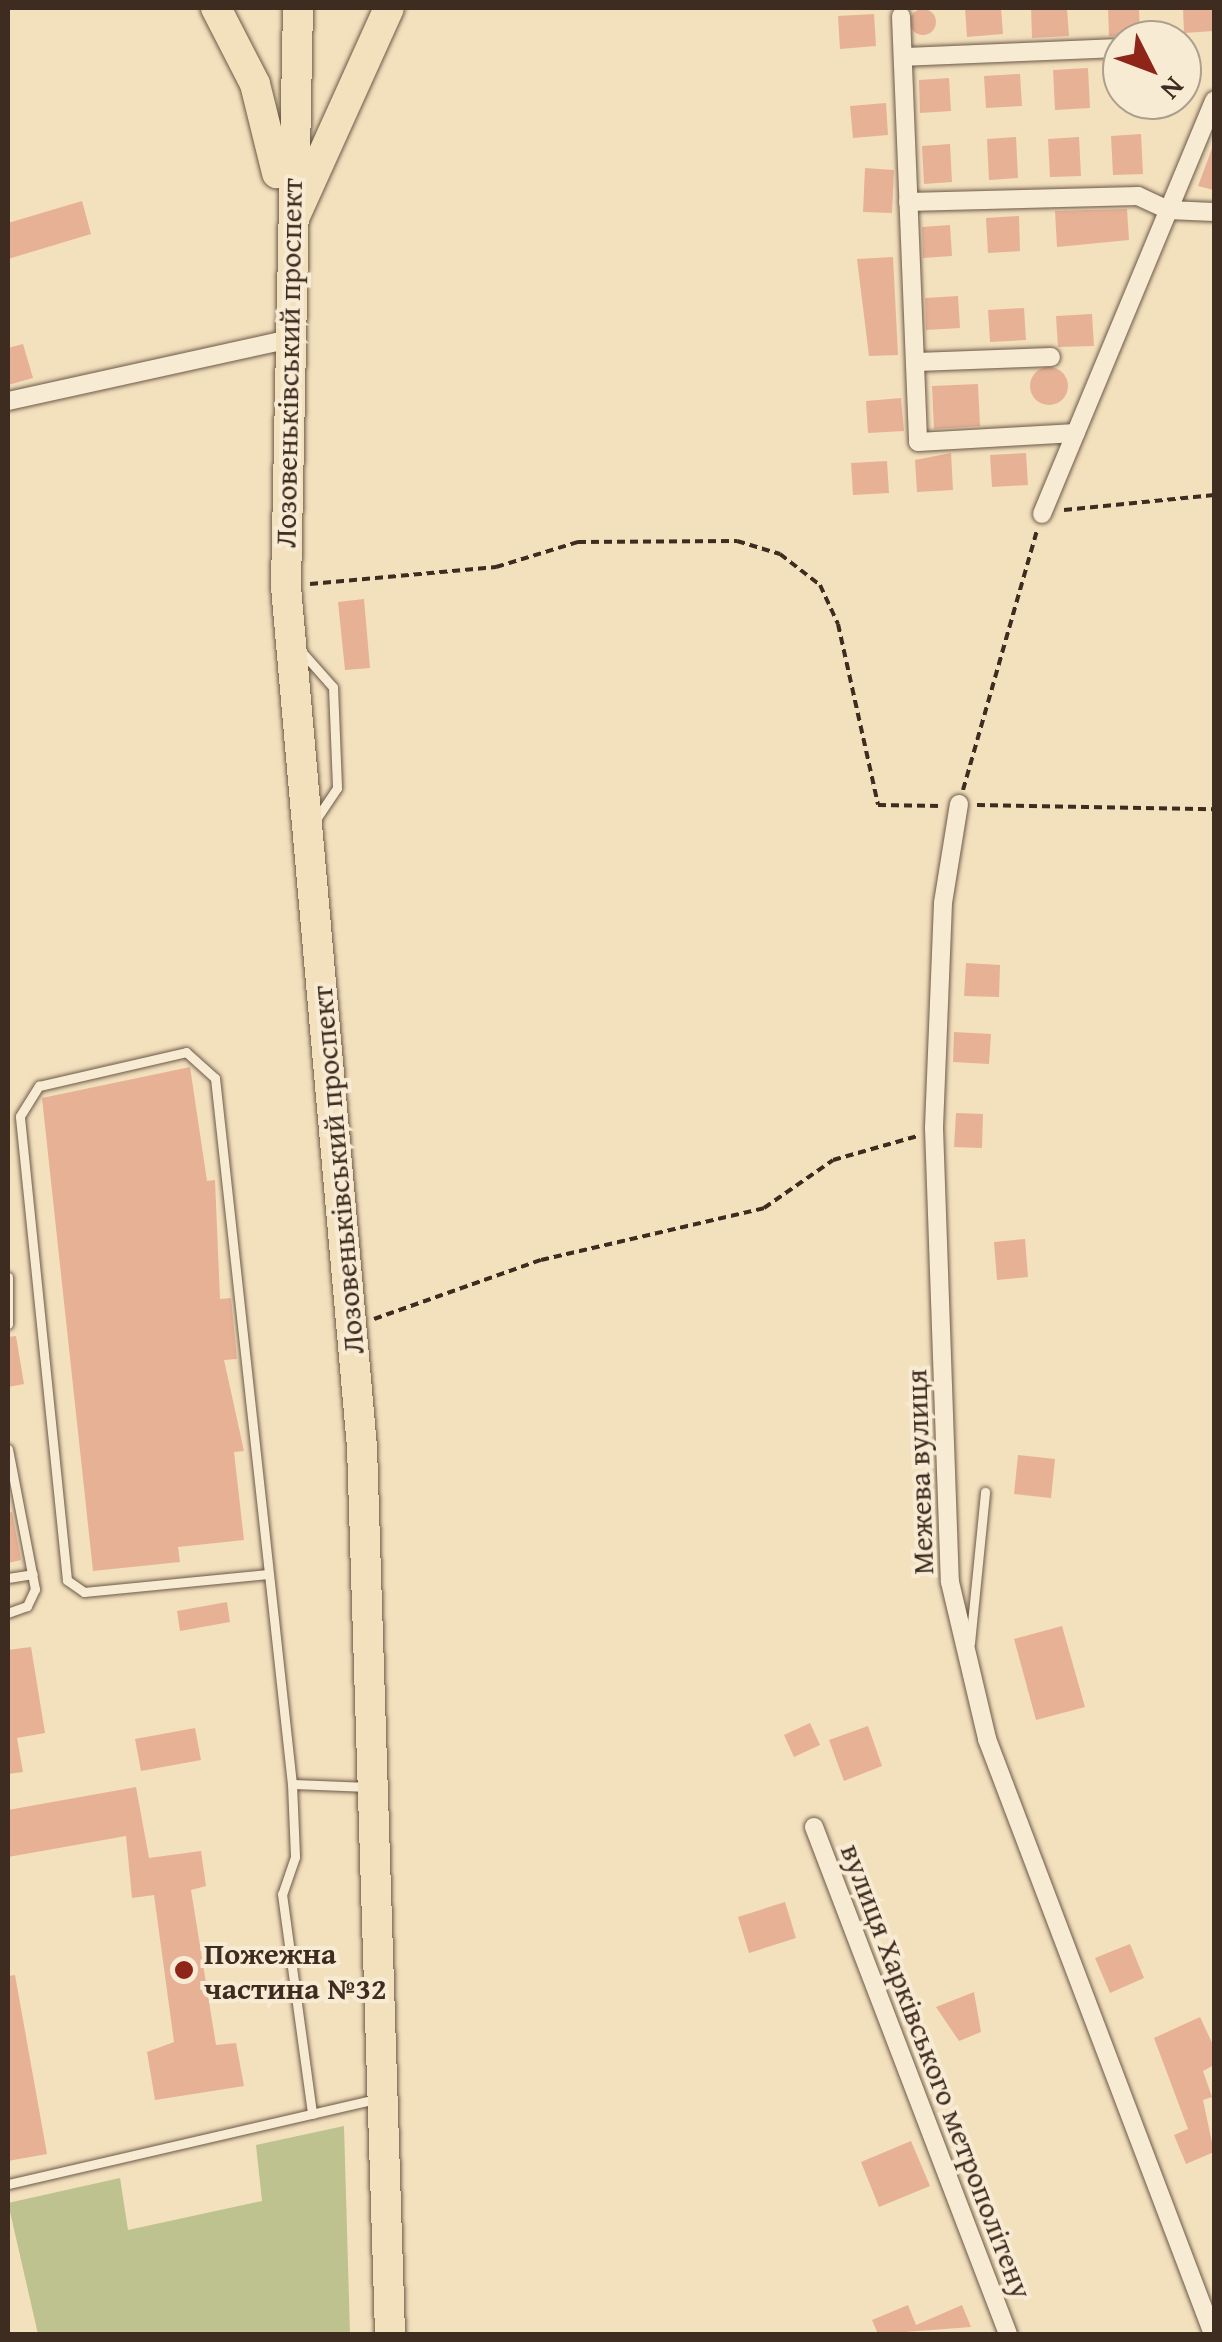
<!DOCTYPE html>
<meta charset="utf-8">
<style>
body{margin:0}
#map{position:relative;width:1222px;height:2342px;overflow:hidden;background:#f3e0bd;font-family:"Gentium Book Plus",serif}
div>[style]{position:absolute}
[style*='--x']{left:calc(var(--x)*1px);top:calc(var(--y)*1px);width:calc(var(--w)*1px);rotate:calc(var(--a)*1deg)}
.green>*{inset:0;background:#bdc28f}
.building>*{inset:0;background:#e7b196}
.round{border-radius:50%}
.path>*{height:4px;margin-top:-2px;transform-origin:0;background:repeating-linear-gradient(90deg,#3f2c21 0 8px,transparent 0 13px)}
.roads{filter:drop-shadow(0 0 2px #6c5948) drop-shadow(0 0 2px #6c5948)}
.service>*{height:9px;margin:-4.5px;padding:0 4.5px;transform-origin:4.5px;border-radius:4.5px;background:#f7ebd4}
.minor>*{height:18px;margin:-9px;padding:0 9px;transform-origin:9px;border-radius:9px;background:#f7ebd4}
.trunk>*{height:30px;margin:-15px;padding:0 15px;transform-origin:15px;border-radius:15px;background:#f3e0bd}
.dots>*{width:28px;height:28px;translate:-50% -50%;box-sizing:border-box;border:5px solid #f7ebd4;border-radius:50%}
span{translate:-50% -50%;white-space:nowrap;text-align:center;line-height:1.15;-webkit-text-stroke:8px #f7ebd4;paint-order:stroke}
.street-label{font-size:30px;color:#3f2c21}
.poi-label{font-size:30px;color:#3f2c21;font-weight:700}
.left{translate:0 -50%;text-align:left}
.frame{position:absolute;inset:0;border:10px solid #3f2c21;pointer-events:none}
.north{position:absolute;left:1102px;top:20px;width:100px;height:100px;box-sizing:border-box;background:#f7ebd4;border:2px solid #ad9f8c;border-radius:50%;rotate:132deg;font-size:28px;font-weight:700;line-height:40px;text-align:center;color:#3f2c21}
.north::after{content:'';display:block;margin:auto;width:35px;height:45px;background:#8f2418;clip-path:polygon(50% 0,100% 100%,50% 72%,0 100%)}
</style>
<div id="map">
<div class="green">
<i style="clip-path:polygon(344px 2126px,350px 2334px,38px 2334px,8px 2203px,120px 2178px,128px 2230px,262px 2201px,256px 2145px)"></i>
</div>
<div class="building">
<i style="clip-path:polygon(965px 8px,1001px 8px,1003px 34px,967px 37px)"></i>
<i style="clip-path:polygon(1031px 8px,1067px 8px,1069px 36px,1032px 38px)"></i>
<i style="clip-path:polygon(1108px 8px,1139px 8px,1140px 35px,1109px 36px)"></i>
<i style="clip-path:polygon(1183px 8px,1214px 8px,1214px 31px,1184px 33px)"></i>
<i class="round" style="left:910px;top:9px;width:26px;height:26px"></i>
<i style="clip-path:polygon(874px 14px,876px 46px,840px 49px,838px 16px)"></i>
<i style="clip-path:polygon(1088px 68px,1090px 108px,1055px 110px,1053px 70px)"></i>
<i style="clip-path:polygon(1020px 74px,1022px 106px,986px 108px,984px 76px)"></i>
<i style="clip-path:polygon(949px 78px,951px 111px,920px 113px,919px 80px)"></i>
<i style="clip-path:polygon(886px 103px,888px 135px,853px 138px,850px 106px)"></i>
<i style="clip-path:polygon(1141px 134px,1143px 174px,1113px 175px,1111px 136px)"></i>
<i style="clip-path:polygon(1016px 137px,1018px 178px,989px 180px,987px 139px)"></i>
<i style="clip-path:polygon(1079px 137px,1081px 176px,1050px 177px,1048px 139px)"></i>
<i style="clip-path:polygon(1214px 143px,1214px 190px,1198px 186px)"></i>
<i style="clip-path:polygon(950px 144px,952px 182px,924px 184px,922px 146px)"></i>
<i style="clip-path:polygon(865px 168px,894px 170px,892px 213px,863px 212px)"></i>
<i style="clip-path:polygon(82px 201px,91px 234px,8px 259px,8px 223px)"></i>
<i style="clip-path:polygon(1127px 209px,1129px 240px,1057px 247px,1055px 211px)"></i>
<i style="clip-path:polygon(1019px 216px,1020px 251px,988px 253px,986px 218px)"></i>
<i style="clip-path:polygon(950px 225px,952px 256px,923px 258px,922px 227px)"></i>
<i style="clip-path:polygon(893px 257px,898px 355px,869px 356px,857px 259px)"></i>
<i style="clip-path:polygon(958px 296px,960px 328px,926px 330px,925px 298px)"></i>
<i style="clip-path:polygon(1024px 308px,1026px 340px,990px 342px,988px 310px)"></i>
<i style="clip-path:polygon(1092px 314px,1094px 346px,1058px 347px,1056px 316px)"></i>
<i style="clip-path:polygon(23px 344px,33px 378px,8px 385px,8px 348px)"></i>
<i class="round" style="left:1030px;top:367px;width:38px;height:38px"></i>
<i style="clip-path:polygon(978px 384px,980px 426px,934px 429px,932px 386px)"></i>
<i style="clip-path:polygon(901px 398px,904px 431px,868px 433px,866px 401px)"></i>
<i style="clip-path:polygon(951px 453px,953px 490px,917px 492px,915px 460px)"></i>
<i style="clip-path:polygon(1026px 453px,1028px 485px,992px 487px,990px 455px)"></i>
<i style="clip-path:polygon(887px 461px,889px 493px,853px 495px,851px 463px)"></i>
<i style="clip-path:polygon(364px 599px,370px 668px,345px 670px,338px 602px)"></i>
<i style="clip-path:polygon(966px 963px,1000px 965px,999px 997px,964px 996px)"></i>
<i style="clip-path:polygon(954px 1032px,991px 1034px,989px 1064px,953px 1062px)"></i>
<i style="clip-path:polygon(190px 1067px,207px 1181px,215px 1180px,220px 1299px,231px 1298px,237px 1359px,224px 1360px,244px 1451px,234px 1452px,244px 1540px,178px 1547px,180px 1562px,93px 1571px,42px 1098px)"></i>
<i style="clip-path:polygon(956px 1113px,983px 1114px,982px 1148px,954px 1147px)"></i>
<i style="clip-path:polygon(1025px 1239px,1028px 1277px,997px 1280px,994px 1242px)"></i>
<i style="clip-path:polygon(16px 1336px,24px 1384px,8px 1387px,8px 1337px)"></i>
<i style="clip-path:polygon(1018px 1455px,1055px 1459px,1051px 1498px,1014px 1494px)"></i>
<i style="clip-path:polygon(12px 1512px,21px 1560px,8px 1563px,8px 1513px)"></i>
<i style="clip-path:polygon(227px 1602px,230px 1622px,180px 1631px,177px 1611px)"></i>
<i style="clip-path:polygon(1062px 1626px,1085px 1707px,1036px 1720px,1014px 1639px)"></i>
<i style="clip-path:polygon(31px 1647px,45px 1733px,17px 1738px,23px 1772px,8px 1774px,8px 1650px)"></i>
<i style="clip-path:polygon(810px 1723px,820px 1745px,794px 1757px,784px 1735px)"></i>
<i style="clip-path:polygon(868px 1726px,882px 1766px,844px 1781px,829px 1740px)"></i>
<i style="clip-path:polygon(195px 1728px,201px 1760px,141px 1771px,135px 1739px)"></i>
<i style="clip-path:polygon(136px 1787px,149px 1858px,201px 1851px,206px 1886px,191px 1890px,216px 2045px,236px 2043px,244px 2086px,155px 2100px,147px 2052px,174px 2042px,154px 1895px,132px 1898px,126px 1836px,8px 1857px,8px 1810px)"></i>
<i style="clip-path:polygon(785px 1902px,796px 1938px,749px 1953px,738px 1917px)"></i>
<i style="clip-path:polygon(1130px 1944px,1144px 1978px,1110px 1993px,1095px 1958px)"></i>
<i style="clip-path:polygon(15px 1975px,47px 2154px,8px 2161px,8px 1976px)"></i>
<i style="clip-path:polygon(974px 1992px,981px 2032px,959px 2041px,936px 2007px)"></i>
<i style="clip-path:polygon(1200px 2017px,1214px 2047px,1214px 2065px,1203px 2071px,1212px 2097px,1203px 2100px,1214px 2152px,1186px 2164px,1174px 2135px,1188px 2129px,1154px 2038px)"></i>
<i style="clip-path:polygon(911px 2141px,930px 2186px,879px 2207px,861px 2162px)"></i>
<i style="clip-path:polygon(908px 2305px,916px 2325px,962px 2305px,971px 2327px,878px 2334px,872px 2320px)"></i>
</div>
<div class="path">
<i style="--x:1064;--y:510;--w:151;--a:-5.7"></i>
<i style="--x:310;--y:584;--w:187;--a:-5.2"></i>
<i style="--x:496;--y:567;--w:86;--a:-17"></i>
<i style="--x:578;--y:542;--w:159;--a:-0.4"></i>
<i style="--x:737;--y:541;--w:45;--a:16.8"></i>
<i style="--x:780;--y:554;--w:51;--a:37.8"></i>
<i style="--x:820;--y:585;--w:43;--a:65.2"></i>
<i style="--x:838;--y:624;--w:185;--a:77.5"></i>
<i style="--x:878;--y:805;--w:64;--a:0.9"></i>
<i style="--x:963;--y:790;--w:270;--a:-74.1"></i>
<i style="--x:977;--y:805;--w:237;--a:1"></i>
<i style="--x:374;--y:1319;--w:177;--a:-19.5"></i>
<i style="--x:541;--y:1260;--w:229;--a:-13.1"></i>
<i style="--x:764;--y:1208;--w:84;--a:-34.8"></i>
<i style="--x:833;--y:1160;--w:88;--a:-15.8"></i>
</div>
<div class="roads">
<div class="service">
<i style="--x:301;--y:651;--w:48;--a:48.4"></i>
<i style="--x:333;--y:687;--w:101;--a:87.7"></i>
<i style="--x:337;--y:788;--w:40;--a:124"></i>
<i style="--x:8;--y:1277;--w:47;--a:90"></i>
<i style="--x:8;--y:1449;--w:143;--a:79.1"></i>
<i style="--x:35;--y:1589;--w:19;--a:115"></i>
<i style="--x:27;--y:1606;--w:20;--a:160"></i>
<i style="--x:268;--y:1574;--w:185;--a:174.4"></i>
<i style="--x:84;--y:1592;--w:21;--a:-145"></i>
<i style="--x:67;--y:1580;--w:466;--a:-95.8"></i>
<i style="--x:20;--y:1116;--w:36;--a:-58"></i>
<i style="--x:39;--y:1086;--w:151;--a:-13"></i>
<i style="--x:186;--y:1052;--w:39;--a:42"></i>
<i style="--x:215;--y:1078;--w:710;--a:83.78"></i>
<i style="--x:292;--y:1784;--w:73;--a:87.6"></i>
<i style="--x:295;--y:1857;--w:39;--a:109"></i>
<i style="--x:282;--y:1894;--w:222;--a:82.2"></i>
<i style="--x:8;--y:1578;--w:25;--a:-9"></i>
<i style="--x:970;--y:1643;--w:152;--a:-84.3"></i>
<i style="--x:292;--y:1784;--w:78;--a:2.2"></i>
<i style="--x:8;--y:2184;--w:377;--a:-13"></i>
</div>
<div class="minor">
<i style="--x:901;--y:16;--w:426;--a:87.7"></i>
<i style="--x:918;--y:442;--w:158;--a:-3.3"></i>
<i style="--x:903;--y:57;--w:219;--a:-2.4"></i>
<i style="--x:908;--y:202;--w:230;--a:-1.5"></i>
<i style="--x:1138;--y:196;--w:33;--a:25"></i>
<i style="--x:1168;--y:210;--w:46;--a:2.5"></i>
<i style="--x:917;--y:362;--w:134;--a:-2.1"></i>
<i style="--x:8;--y:401;--w:285;--a:-12.4"></i>
<i style="--x:1042;--y:514;--w:448;--a:-67.4"></i>
<i style="--x:959;--y:804;--w:100;--a:99.2"></i>
<i style="--x:943;--y:903;--w:225;--a:92.3"></i>
<i style="--x:934;--y:1128;--w:454;--a:88"></i>
<i style="--x:950;--y:1582;--w:161;--a:76.7"></i>
<i style="--x:987;--y:1739;--w:636;--a:69.2"></i>
<i style="--x:814;--y:1827;--w:543;--a:69.06"></i>
</div>
<div class="trunk">
<i style="--x:216;--y:8;--w:85;--a:62.8"></i>
<i style="--x:255;--y:84;--w:92;--a:76.1"></i>
<i style="--x:298;--y:8;--w:579;--a:91.19"></i>
<i style="--x:286;--y:587;--w:863;--a:84.95"></i>
<i style="--x:362;--y:1447;--w:887;--a:88.19"></i>
<i style="--x:296;--y:214;--w:226;--a:-65.7"></i>
</div>
</div>
<div class="dots">
<i style="left:184px;top:1970px;background:#8f2418"></i>
</div>
<div class="street-label">
<span style="left:288px;top:363px;rotate:-89deg">Лозовеньківський проспект</span>
<span style="left:337px;top:1170px;rotate:-95deg">Лозовеньківський проспект</span>
<span style="left:919px;top:1472px;rotate:-92deg">Межева вулиця</span>
<span style="left:937px;top:2071px;rotate:69deg">вулиця Харківського метрополітену</span>
</div>
<div class="poi-label">
<span class="left" style="left:204px;top:1970px">Пожежна<br>частина №32</span>
</div>
<div class="frame"></div>
<div class="north">N</div>
</div>
